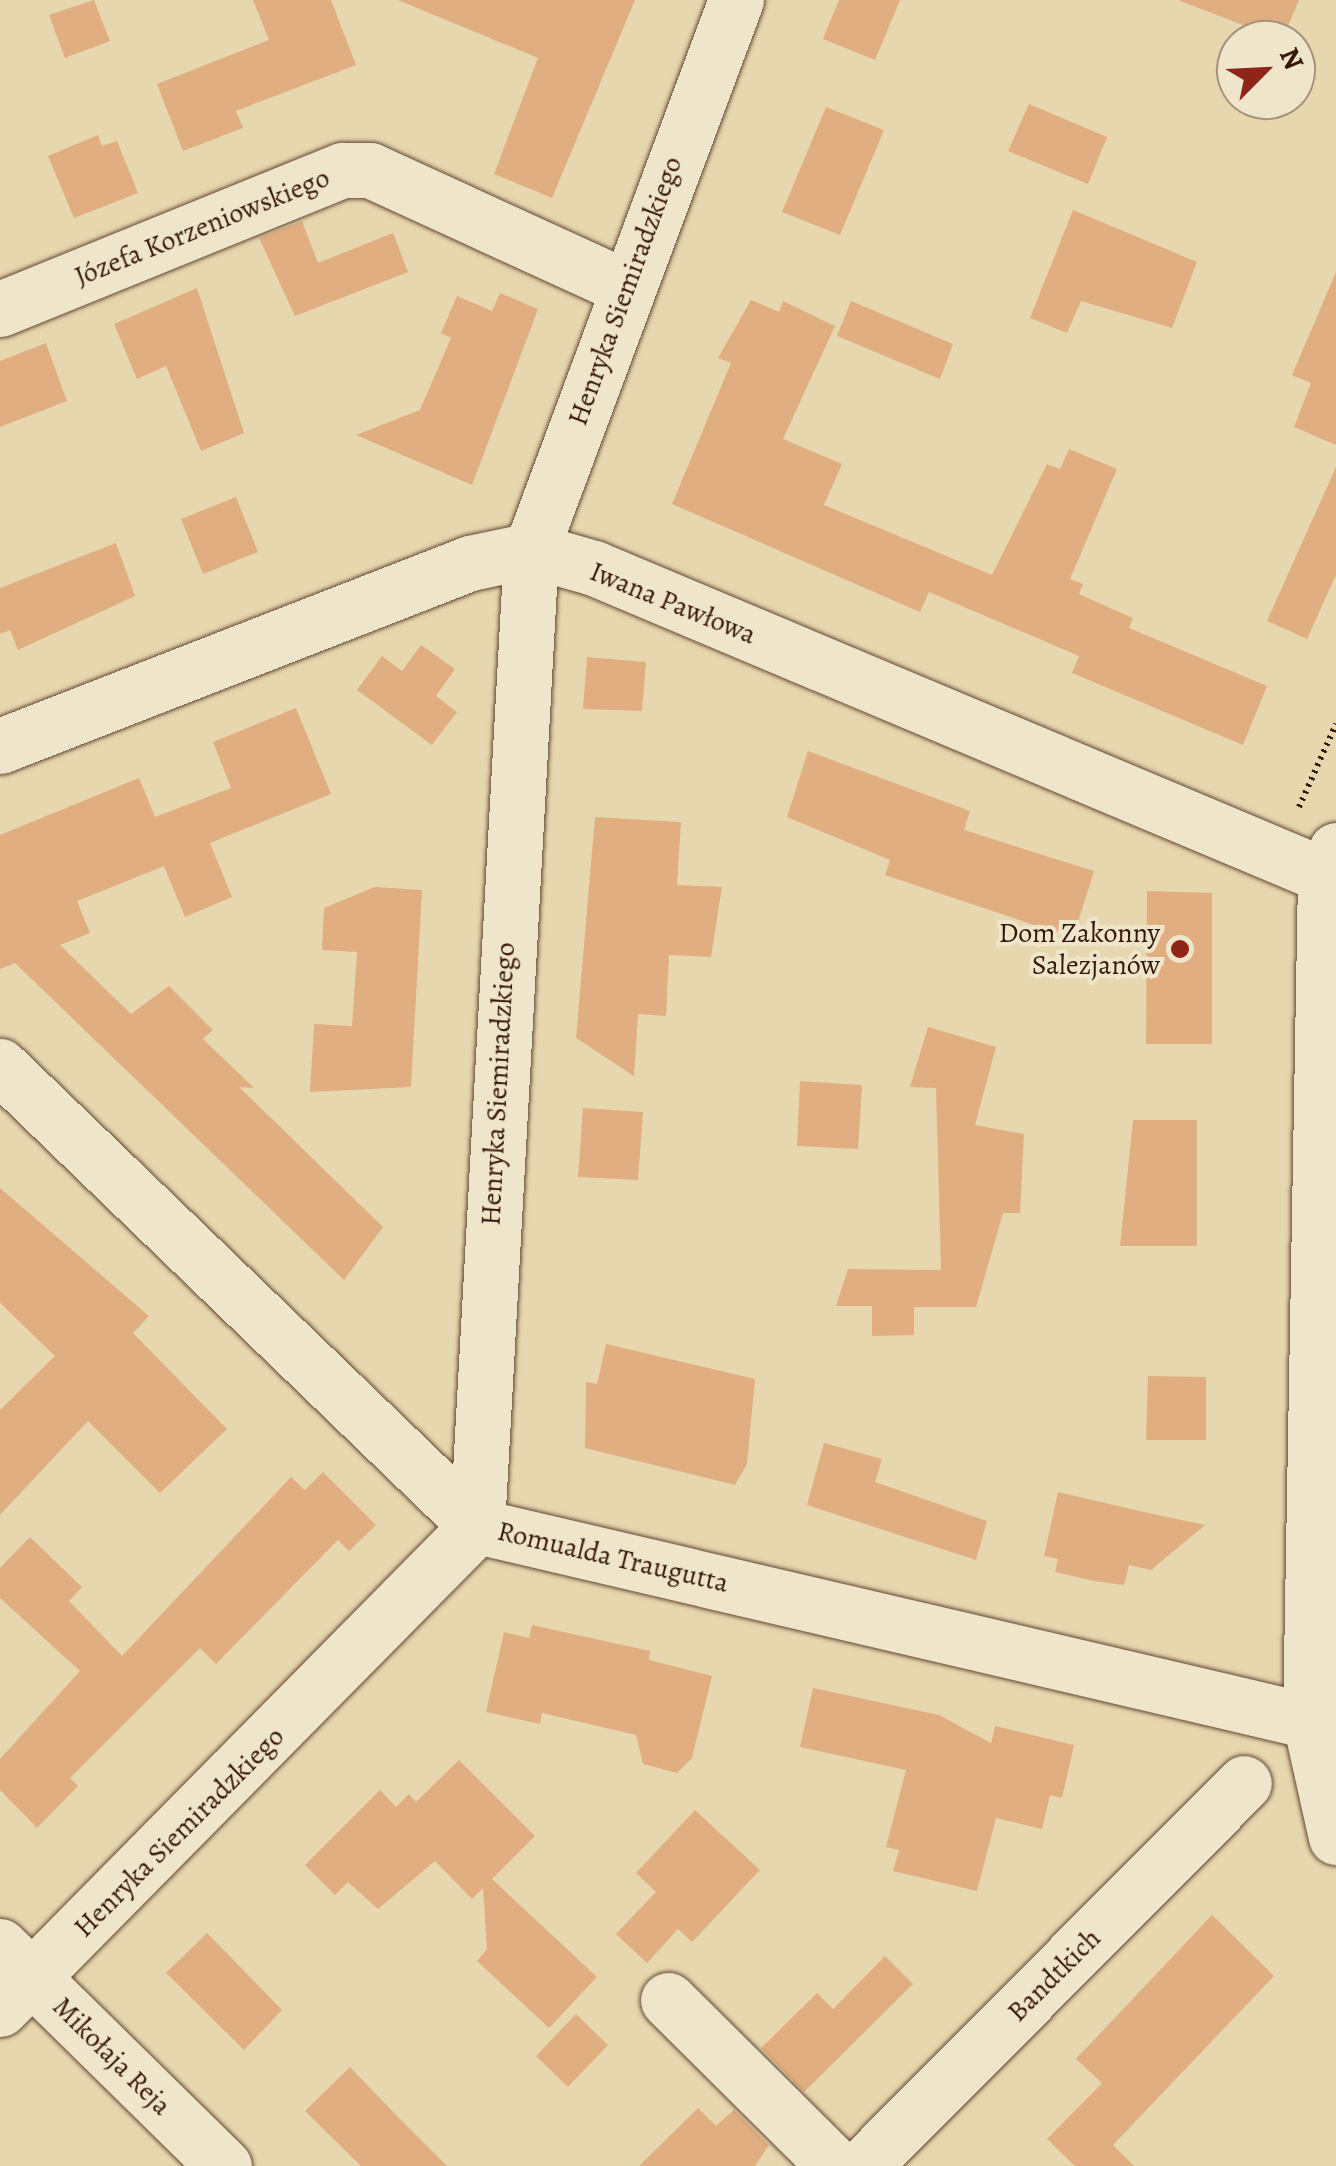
<!DOCTYPE html>
<meta charset="utf-8">
<style>
body{margin:0}
#map{position:relative;width:1336px;height:2166px;overflow:hidden;background:#e7d7af;font-family:Alegreya,serif}
div>[style]{position:absolute}
[style*='--x']{left:calc(var(--x)*1px);top:calc(var(--y)*1px);width:calc(var(--w)*1px);rotate:calc(var(--a)*1deg)}
.building>*{inset:0;background:#e1ae81}
.path>*{height:6px;margin-top:-3px;transform-origin:0;background:repeating-linear-gradient(90deg,#371709 0 2.5px,transparent 0 7.5px)}
.roads{filter:drop-shadow(0 0 2px #634732) drop-shadow(0 0 2px #634732)}
.minor>*{height:55px;margin:-27.5px;padding:0 27.5px;transform-origin:27.5px;border-radius:27.5px;background:#efe5cb}
.dots>*{width:28px;height:28px;translate:-50% -50%;box-sizing:border-box;border:5px solid #efe5cb;border-radius:50%}
span{translate:-50% -50%;white-space:nowrap;text-align:center;line-height:1.15;-webkit-text-stroke:8px #efe5cb;paint-order:stroke}
.street-label{font-size:28px;color:#371709}
.poi-label{font-size:28px;color:#371709}
.right{translate:-100% -50%;text-align:right}
.north{position:absolute;left:1216px;top:20px;width:100px;height:100px;box-sizing:border-box;background:#efe5cb;border:2px solid #a5937d;border-radius:50%;rotate:66deg;font-size:28px;font-weight:700;line-height:40px;text-align:center;color:#371709}
.north::after{content:'';display:block;margin:auto;width:35px;height:45px;background:#8f2418;clip-path:polygon(50% 0,100% 100%,50% 72%,0 100%)}
</style>
<div id="map">
<div class="building">
<i style="clip-path:polygon(94px 0,110px 41px,65px 58px,49px 15px)"></i>
<i style="clip-path:polygon(253px 0,331px 0,356px 65px,236px 111px,243px 128px,183px 151px,157px 84px,269px 40px)"></i>
<i style="clip-path:polygon(398px 0,635px 0,552px 198px,494px 174px,538px 58px)"></i>
<i style="clip-path:polygon(839px 0,900px 0,875px 60px,823px 39px)"></i>
<i style="clip-path:polygon(1178px 0,1299px 0,1282px 40px)"></i>
<i style="clip-path:polygon(1029px 104px,1107px 137px,1088px 184px,1008px 151px)"></i>
<i style="clip-path:polygon(826px 107px,884px 130px,840px 235px,782px 212px)"></i>
<i style="clip-path:polygon(98px 135px,102px 146px,117px 141px,138px 193px,74px 218px,48px 156px)"></i>
<i style="clip-path:polygon(1073px 210px,1197px 262px,1172px 328px,1081px 301px,1067px 333px,1030px 318px)"></i>
<i style="clip-path:polygon(302px 221px,318px 263px,393px 233px,408px 272px,295px 316px,259px 238px)"></i>
<i style="clip-path:polygon(1336px 272px,1336px 445px,1294px 427px,1311px 383px,1292px 375px)"></i>
<i style="clip-path:polygon(197px 288px,244px 433px,201px 451px,166px 366px,137px 379px,114px 324px)"></i>
<i style="clip-path:polygon(500px 293px,538px 309px,472px 485px,356px 435px,420px 410px,451px 338px,441px 333px,457px 296px,492px 311px)"></i>
<i style="clip-path:polygon(751px 300px,779px 312px,783px 301px,835px 326px,783px 439px,842px 464px,824px 505px,992px 575px,1047px 464px,1060px 469px,1069px 449px,1117px 469px,1070px 579px,1083px 584px,1079px 594px,1133px 618px,1129px 628px,1267px 686px,1243px 745px,1072px 673px,1079px 656px,929px 592px,920px 612px,672px 504px,731px 363px,718px 358px)"></i>
<i style="clip-path:polygon(851px 301px,953px 344px,940px 379px,837px 336px)"></i>
<i style="clip-path:polygon(46px 343px,67px 401px,0 427px,0 361px)"></i>
<i style="clip-path:polygon(1336px 467px,1336px 575px,1307px 639px,1267px 621px)"></i>
<i style="clip-path:polygon(236px 497px,258px 552px,203px 574px,181px 519px)"></i>
<i style="clip-path:polygon(116px 543px,135px 596px,18px 650px,10px 630px,0 634px,0 588px)"></i>
<i style="clip-path:polygon(421px 645px,455px 669px,436px 696px,457px 712px,432px 745px,357px 690px,382px 656px,402px 671px)"></i>
<i style="clip-path:polygon(587px 657px,646px 662px,642px 711px,583px 709px)"></i>
<i style="clip-path:polygon(296px 708px,331px 794px,210px 843px,232px 897px,185px 917px,164px 866px,77px 901px,90px 933px,60px 945px,131px 1014px,169px 986px,213px 1030px,203px 1039px,254px 1088px,239px 1087px,383px 1227px,344px 1280px,15px 963px,0 969px,0 835px,139px 778px,155px 817px,231px 788px,213px 742px)"></i>
<i style="clip-path:polygon(808px 751px,970px 811px,964px 830px,1094px 871px,1073px 938px,885px 875px,890px 860px,787px 817px)"></i>
<i style="clip-path:polygon(595px 817px,681px 822px,677px 885px,722px 887px,711px 957px,669px 955px,666px 1016px,638px 1014px,634px 1076px,576px 1038px)"></i>
<i style="clip-path:polygon(375px 887px,422px 890px,411px 1087px,310px 1092px,314px 1024px,352px 1026px,357px 952px,322px 950px,324px 908px)"></i>
<i style="clip-path:polygon(1147px 891px,1212px 893px,1212px 1044px,1146px 1044px)"></i>
<i style="clip-path:polygon(928px 1027px,996px 1047px,975px 1125px,1024px 1134px,1020px 1213px,1003px 1213px,976px 1307px,914px 1307px,914px 1335px,872px 1336px,872px 1306px,836px 1306px,848px 1269px,941px 1270px,936px 1088px,910px 1087px)"></i>
<i style="clip-path:polygon(800px 1081px,862px 1085px,858px 1149px,797px 1146px)"></i>
<i style="clip-path:polygon(583px 1108px,643px 1112px,638px 1180px,578px 1177px)"></i>
<i style="clip-path:polygon(1133px 1120px,1197px 1120px,1197px 1246px,1120px 1246px)"></i>
<i style="clip-path:polygon(0 1188px,149px 1316px,133px 1333px,227px 1429px,160px 1493px,88px 1421px,0 1515px,0 1410px,55px 1356px,0 1303px)"></i>
<i style="clip-path:polygon(606px 1344px,755px 1379px,747px 1464px,735px 1485px,585px 1448px,586px 1382px,597px 1384px)"></i>
<i style="clip-path:polygon(1148px 1376px,1206px 1377px,1206px 1440px,1146px 1440px)"></i>
<i style="clip-path:polygon(824px 1443px,882px 1459px,875px 1482px,987px 1521px,976px 1560px,807px 1505px)"></i>
<i style="clip-path:polygon(323px 1472px,376px 1525px,349px 1551px,338px 1540px,216px 1664px,200px 1648px,70px 1778px,78px 1786px,37px 1828px,0 1790px,0 1759px,80px 1671px,0 1598px,0 1568px,30px 1537px,82px 1587px,69px 1601px,122px 1656px,291px 1477px,305px 1490px)"></i>
<i style="clip-path:polygon(1058px 1492px,1144px 1512px,1205px 1525px,1151px 1570px,1129px 1565px,1124px 1585px,1094px 1581px,1055px 1572px,1058px 1559px,1044px 1556px)"></i>
<i style="clip-path:polygon(532px 1625px,650px 1651px,649px 1660px,712px 1676px,692px 1758px,677px 1773px,643px 1764px,636px 1735px,542px 1713px,540px 1724px,486px 1712px,504px 1632px,529px 1638px)"></i>
<i style="clip-path:polygon(813px 1688px,939px 1715px,991px 1743px,995px 1726px,1074px 1745px,1062px 1798px,1050px 1795px,1042px 1829px,996px 1818px,977px 1891px,893px 1871px,899px 1850px,886px 1847px,906px 1770px,800px 1747px)"></i>
<i style="clip-path:polygon(459px 1760px,535px 1836px,492px 1879px,597px 1977px,549px 2028px,477px 1961px,487px 1949px,483px 1888px,472px 1899px,435px 1861px,378px 1909px,348px 1882px,335px 1895px,305px 1865px,380px 1790px,396px 1807px,409px 1794px,416px 1802px)"></i>
<i style="clip-path:polygon(695px 1810px,760px 1870px,692px 1942px,678px 1929px,647px 1963px,616px 1934px,656px 1892px,636px 1873px)"></i>
<i style="clip-path:polygon(1212px 1915px,1274px 1976px,1113px 2145px,1134px 2166px,1075px 2166px,1047px 2139px,1102px 2083px,1076px 2059px)"></i>
<i style="clip-path:polygon(207px 1933px,282px 2010px,244px 2050px,166px 1973px)"></i>
<i style="clip-path:polygon(885px 1956px,913px 1984px,804px 2092px,761px 2048px,817px 1993px,833px 2009px)"></i>
<i style="clip-path:polygon(576px 2014px,608px 2045px,568px 2087px,536px 2056px)"></i>
<i style="clip-path:polygon(350px 2067px,396px 2115px,447px 2166px,361px 2166px,305px 2111px)"></i>
<i style="clip-path:polygon(698px 2108px,716px 2126px,734px 2110px,769px 2145px,755px 2166px,639px 2166px)"></i>
</div>
<div class="path">
<i style="--x:1299;--y:807;--w:91;--a:-66"></i>
</div>
<div class="roads">
<div class="minor">
<i style="--x:0;--y:309;--w:370;--a:-22.1"></i>
<i style="--x:343;--y:170;--w:27;--a:0"></i>
<i style="--x:370;--y:170;--w:278;--a:24.6"></i>
<i style="--x:0;--y:746;--w:504;--a:-21.27"></i>
<i style="--x:470;--y:563;--w:62;--a:-12"></i>
<i style="--x:531;--y:550;--w:66;--a:15.9"></i>
<i style="--x:594;--y:568;--w:805;--a:22.81"></i>
<i style="--x:1336;--y:850;--w:30;--a:111"></i>
<i style="--x:1325;--y:878;--w:843;--a:91.02"></i>
<i style="--x:1310;--y:1721;--w:119;--a:77.4"></i>
<i style="--x:0;--y:1066;--w:663;--a:43.96"></i>
<i style="--x:477;--y:1526;--w:856;--a:13.18"></i>
<i style="--x:1310;--y:1721;--w:26;--a:-7"></i>
<i style="--x:0;--y:1946;--w:314;--a:44.5"></i>
<i style="--x:668;--y:2000;--w:235;--a:44.8"></i>
<i style="--x:0;--y:2009;--w:679;--a:-45.36"></i>
<i style="--x:477;--y:1526;--w:977;--a:-86.83"></i>
<i style="--x:531;--y:550;--w:587;--a:-69.56"></i>
<i style="--x:863;--y:2166;--w:540;--a:-45.15"></i>
</div>
</div>
<div class="dots">
<i style="left:1180px;top:949px;background:#8f2418"></i>
</div>
<div class="street-label">
<span style="left:202px;top:227px;rotate:-22deg">Józefa Korzeniowskiego</span>
<span style="left:625px;top:291px;rotate:-70deg">Henryka Siemiradzkiego</span>
<span style="left:673px;top:603px;rotate:22deg">Iwana Pawłowa</span>
<span style="left:498px;top:1084px;rotate:-87deg">Henryka Siemiradzkiego</span>
<span style="left:613px;top:1557px;rotate:13deg">Romualda Traugutta</span>
<span style="left:179px;top:1832px;rotate:-45deg">Henryka Siemiradzkiego</span>
<span style="left:1054px;top:1975px;rotate:-45deg">Bandtkich</span>
<span style="left:112px;top:2056px;rotate:45deg">Mikołaja Reja</span>
</div>
<div class="poi-label">
<span class="right" style="left:1160px;top:949px">Dom Zakonny<br>Salezjanów</span>
</div>
<div class="north">N</div>
</div>
